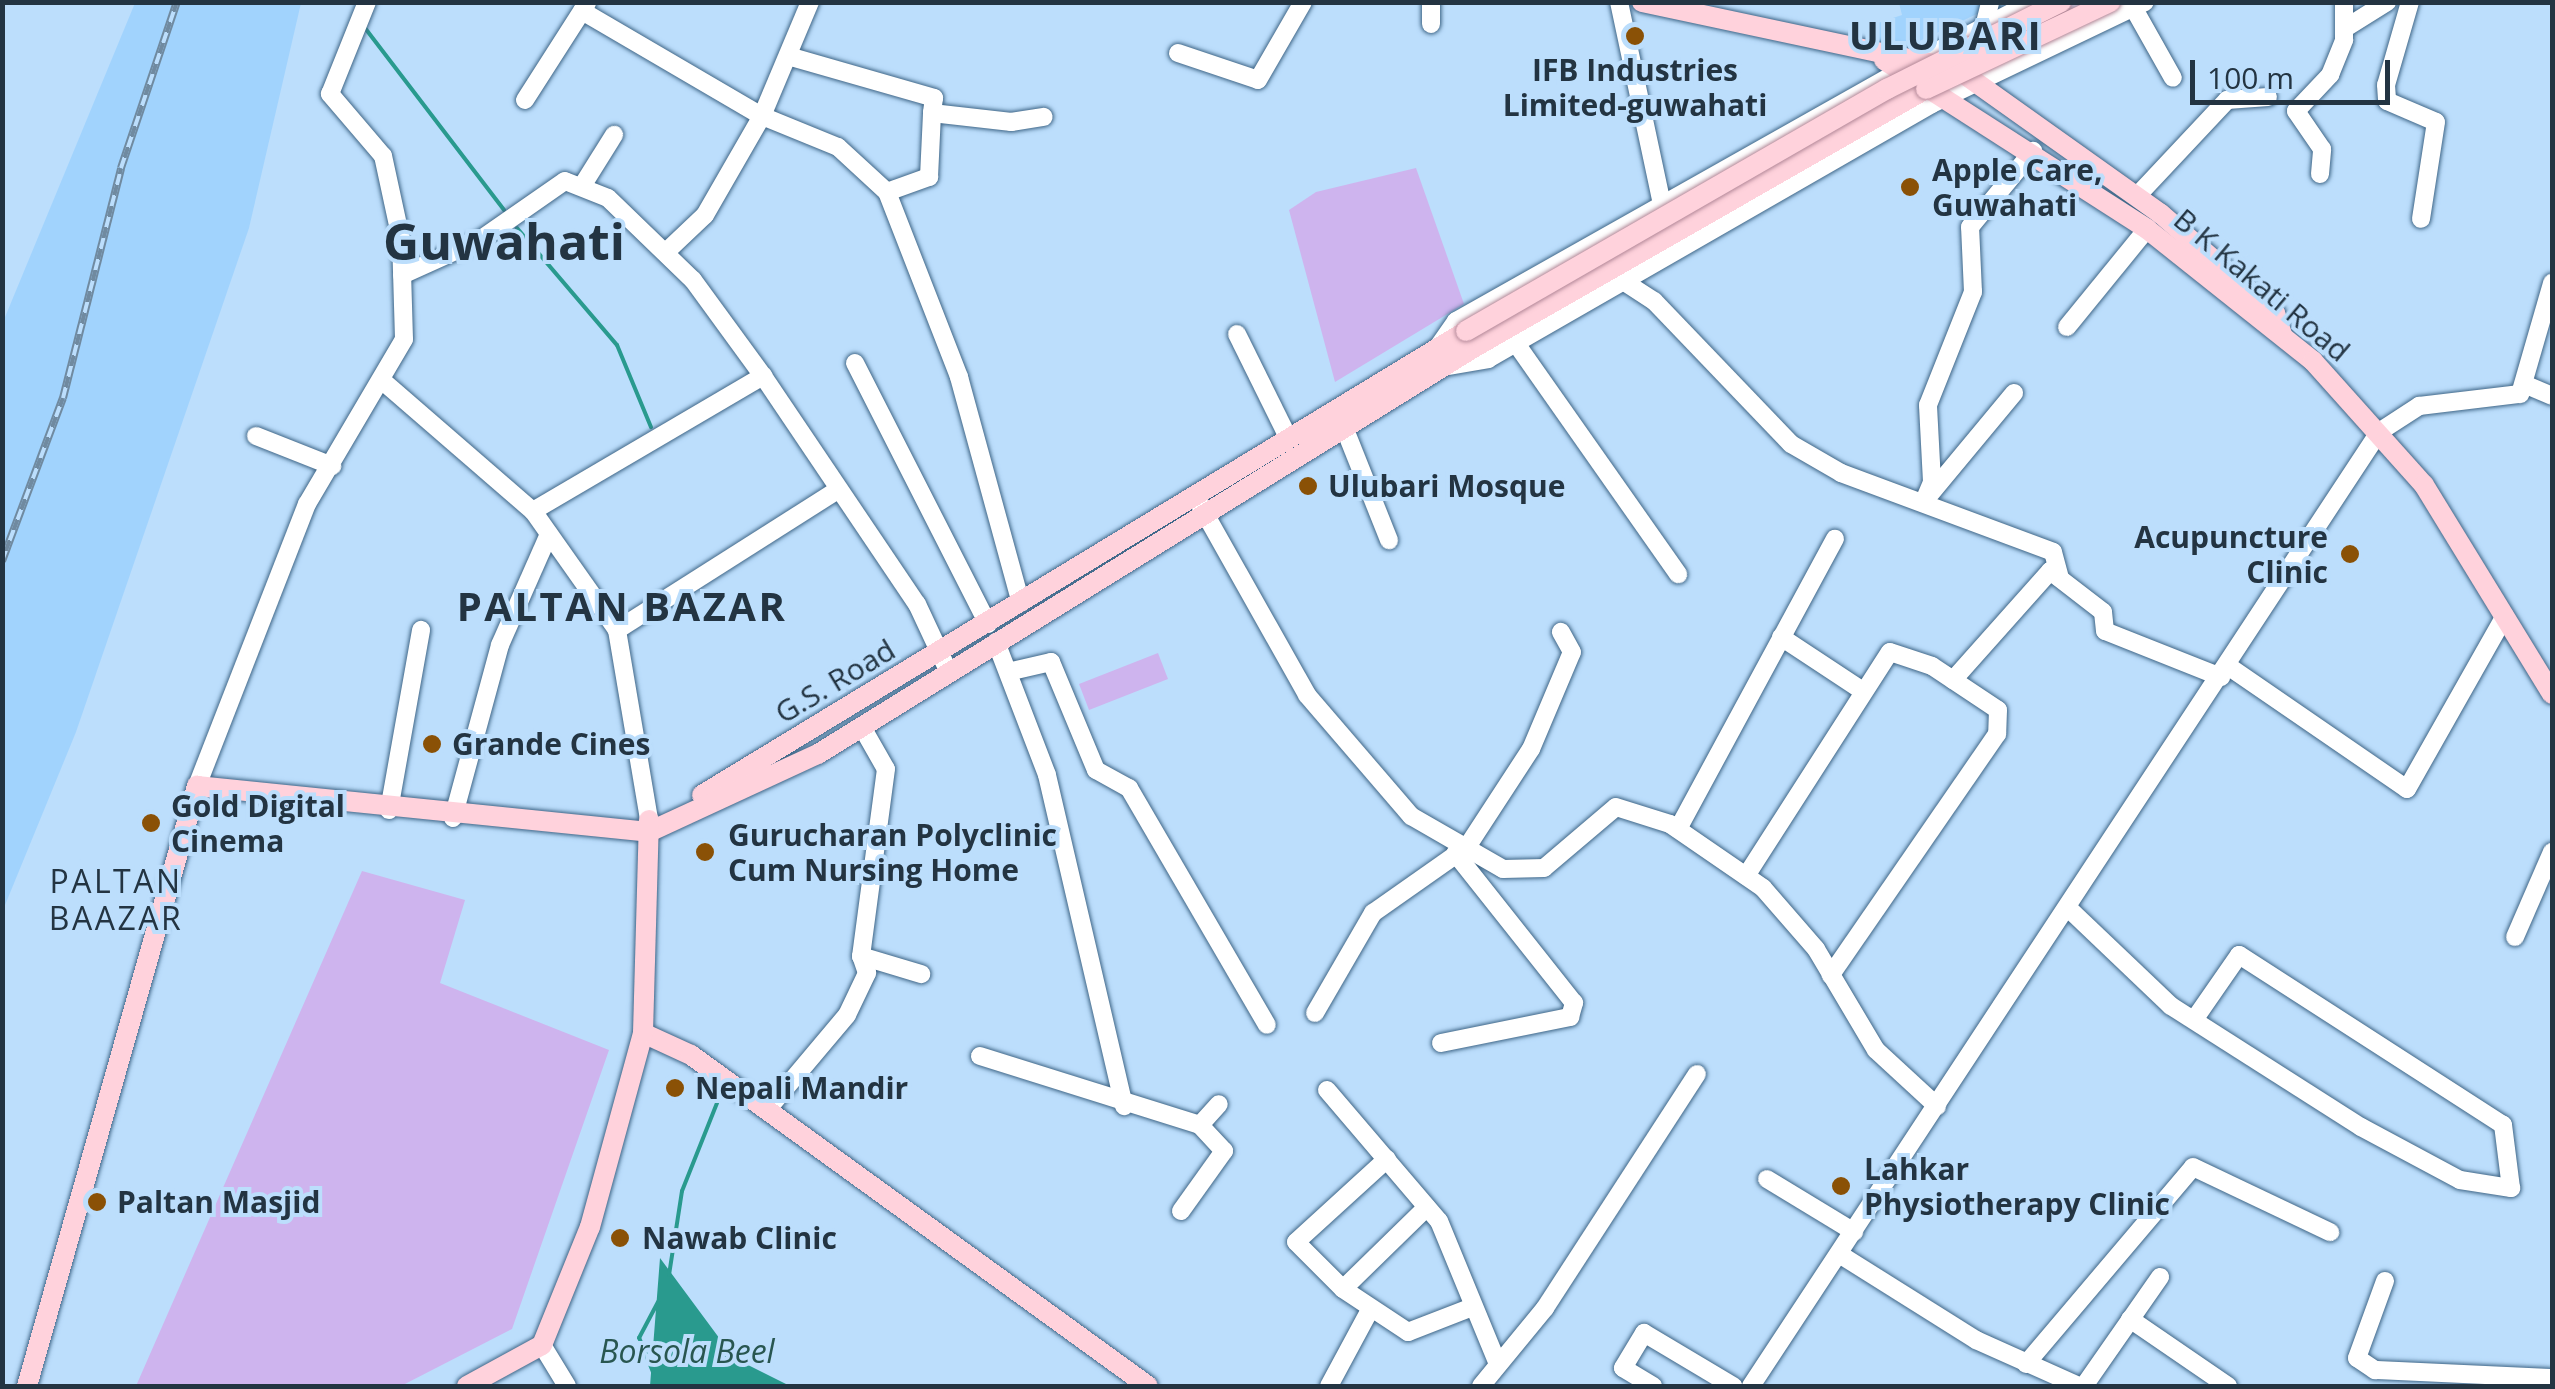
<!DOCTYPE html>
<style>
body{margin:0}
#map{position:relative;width:2555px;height:1389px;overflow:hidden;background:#bcdefc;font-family:"Open Sans",sans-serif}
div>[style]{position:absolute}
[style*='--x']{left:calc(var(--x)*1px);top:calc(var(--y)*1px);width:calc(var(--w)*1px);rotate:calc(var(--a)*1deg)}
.built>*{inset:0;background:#a1d3fd}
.green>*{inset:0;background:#ceb4ee}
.water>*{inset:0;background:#299a8e}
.stream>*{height:4px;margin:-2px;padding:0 2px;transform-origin:2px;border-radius:2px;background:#299a8e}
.roads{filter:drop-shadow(0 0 2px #3f6687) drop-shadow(0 0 2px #3f6687)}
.minor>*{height:18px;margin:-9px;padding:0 9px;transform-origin:9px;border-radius:9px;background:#fff}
.major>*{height:20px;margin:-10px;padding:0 10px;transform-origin:10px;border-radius:10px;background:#ffd2dc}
.rail>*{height:8px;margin-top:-4px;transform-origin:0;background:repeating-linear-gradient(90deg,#bcdefc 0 11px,#708aa0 0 22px);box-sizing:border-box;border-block:2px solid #708aa0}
.bridges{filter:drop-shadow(0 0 2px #b28797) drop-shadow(0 0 2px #b28797)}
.major-bridge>*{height:20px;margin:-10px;padding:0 10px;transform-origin:10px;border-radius:10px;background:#ffd2dc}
.dots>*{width:28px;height:28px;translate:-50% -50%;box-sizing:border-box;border:5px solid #bcdefc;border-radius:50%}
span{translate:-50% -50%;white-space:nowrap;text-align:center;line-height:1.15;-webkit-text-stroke:8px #bcdefc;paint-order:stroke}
.poi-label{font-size:30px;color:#233442;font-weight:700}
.left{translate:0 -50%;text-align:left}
.right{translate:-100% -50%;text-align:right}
.street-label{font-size:30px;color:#233442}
.neighbourhood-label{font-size:32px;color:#233442;letter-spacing:2.5px}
.water-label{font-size:32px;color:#285650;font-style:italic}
.district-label{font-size:40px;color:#233442;font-weight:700;letter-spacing:2.5px}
.town-label{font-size:50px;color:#233442;font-weight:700}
.frame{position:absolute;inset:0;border:5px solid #233442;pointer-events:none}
.scale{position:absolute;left:2190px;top:60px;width:200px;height:45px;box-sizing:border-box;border:5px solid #233442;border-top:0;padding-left:12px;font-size:30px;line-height:35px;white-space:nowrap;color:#233442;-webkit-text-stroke:8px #bcdefc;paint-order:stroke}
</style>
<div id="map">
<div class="built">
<i style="clip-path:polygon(135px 3px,301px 3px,249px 228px,76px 732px,3px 910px,3px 322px)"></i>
<i style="clip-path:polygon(1899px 3px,1980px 3px,1979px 13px,1911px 45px,1872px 49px,1875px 24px,1902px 15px)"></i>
</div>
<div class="green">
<i style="clip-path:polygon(1416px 168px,1464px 304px,1335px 382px,1289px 210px,1316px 192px)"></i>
<i style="clip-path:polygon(1158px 653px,1168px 679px,1089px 710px,1079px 684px)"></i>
<i style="clip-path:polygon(362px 871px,465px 900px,440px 983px,609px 1050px,512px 1329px,401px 1386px,136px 1386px)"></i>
</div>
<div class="water">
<i style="clip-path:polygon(660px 1258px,734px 1358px,790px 1386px,650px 1386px)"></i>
</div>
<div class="stream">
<i style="--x:365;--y:28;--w:229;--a:52.6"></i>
<i style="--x:517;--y:228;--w:154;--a:49.5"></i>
<i style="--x:617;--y:345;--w:89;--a:67.5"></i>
<i style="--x:669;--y:1275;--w:85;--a:-81.2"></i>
<i style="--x:682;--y:1191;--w:95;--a:-68.3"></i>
<i style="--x:653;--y:1372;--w:37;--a:-112"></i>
<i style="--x:639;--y:1338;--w:41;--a:-62.2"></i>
</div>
<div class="roads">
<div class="minor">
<i style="--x:1431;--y:2;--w:22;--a:90"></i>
<i style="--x:1619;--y:2;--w:208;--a:78"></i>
<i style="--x:2410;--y:2;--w:86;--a:106.1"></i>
<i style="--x:2386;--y:85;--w:16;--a:86"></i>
<i style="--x:2387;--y:101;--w:53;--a:23.2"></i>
<i style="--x:2436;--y:122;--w:98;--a:98.8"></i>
<i style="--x:2133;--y:7;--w:81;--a:60.6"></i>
<i style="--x:582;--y:11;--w:208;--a:30.3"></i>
<i style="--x:762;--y:116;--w:82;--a:22.2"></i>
<i style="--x:838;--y:147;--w:67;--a:42.6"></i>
<i style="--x:887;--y:192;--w:199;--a:68.7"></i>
<i style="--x:959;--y:377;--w:234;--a:74.7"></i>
<i style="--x:2344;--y:29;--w:51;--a:-32.1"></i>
<i style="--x:1983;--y:31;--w:30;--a:-76"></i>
<i style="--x:1178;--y:53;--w:84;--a:18.6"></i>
<i style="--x:1258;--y:80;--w:90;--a:-60"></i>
<i style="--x:788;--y:56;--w:152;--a:16"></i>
<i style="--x:934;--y:98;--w:15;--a:98"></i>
<i style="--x:1912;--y:64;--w:135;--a:-27.3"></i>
<i style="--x:525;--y:100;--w:115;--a:-57.4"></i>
<i style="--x:2320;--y:174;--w:25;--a:-85"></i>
<i style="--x:2322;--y:149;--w:46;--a:-124.4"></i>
<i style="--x:2296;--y:111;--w:50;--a:-46.6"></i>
<i style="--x:2330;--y:75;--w:38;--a:-68"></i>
<i style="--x:2344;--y:40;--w:38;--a:-90"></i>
<i style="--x:584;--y:183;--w:57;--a:-58"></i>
<i style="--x:887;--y:192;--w:45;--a:-19.7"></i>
<i style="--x:929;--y:177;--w:64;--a:-87.3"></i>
<i style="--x:932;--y:113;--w:80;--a:6.5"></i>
<i style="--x:1011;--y:122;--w:33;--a:-9"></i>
<i style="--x:2137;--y:196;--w:132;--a:-46.8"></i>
<i style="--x:2227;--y:100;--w:41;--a:-4.2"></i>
<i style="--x:667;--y:251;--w:52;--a:-43.5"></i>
<i style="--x:705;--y:215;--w:114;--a:-60.1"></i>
<i style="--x:762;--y:116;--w:124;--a:-67.2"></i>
<i style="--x:402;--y:275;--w:85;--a:-24.2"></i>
<i style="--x:480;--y:240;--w:103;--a:-34.8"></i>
<i style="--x:565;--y:181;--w:46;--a:21.6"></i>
<i style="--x:608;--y:198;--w:118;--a:44"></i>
<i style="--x:693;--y:280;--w:119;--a:53.9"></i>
<i style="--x:763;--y:376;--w:275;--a:56"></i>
<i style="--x:917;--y:604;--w:66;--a:65"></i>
<i style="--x:1623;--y:281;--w:37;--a:33"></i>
<i style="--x:1654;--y:301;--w:198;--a:46.2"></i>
<i style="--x:1791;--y:444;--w:58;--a:30.1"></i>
<i style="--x:1841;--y:473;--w:226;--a:20.4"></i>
<i style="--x:2053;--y:552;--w:27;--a:75"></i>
<i style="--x:2067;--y:327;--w:127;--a:-50.8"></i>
<i style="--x:1237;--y:334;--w:115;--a:63.7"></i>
<i style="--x:1515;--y:342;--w:284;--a:54.9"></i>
<i style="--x:1438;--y:347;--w:32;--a:-55"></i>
<i style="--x:1456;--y:321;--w:497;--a:-29.4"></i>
<i style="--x:855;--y:363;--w:293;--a:63"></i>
<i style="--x:1449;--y:366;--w:40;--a:-10"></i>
<i style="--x:1488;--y:359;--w:512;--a:-29.87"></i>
<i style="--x:1932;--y:104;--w:236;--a:-25.6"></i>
<i style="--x:385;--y:383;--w:196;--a:40.9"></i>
<i style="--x:533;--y:511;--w:146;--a:54.8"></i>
<i style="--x:617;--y:630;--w:193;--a:80.4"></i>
<i style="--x:2524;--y:384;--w:30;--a:23"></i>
<i style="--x:1344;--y:427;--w:122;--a:68.3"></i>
<i style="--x:256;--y:436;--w:82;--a:21.5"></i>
<i style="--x:1931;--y:493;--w:130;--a:-50.3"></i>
<i style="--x:1924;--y:501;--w:21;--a:-67"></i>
<i style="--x:1932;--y:482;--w:77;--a:-93"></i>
<i style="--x:1928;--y:405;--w:122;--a:-68.3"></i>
<i style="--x:1973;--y:292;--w:65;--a:-92.6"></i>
<i style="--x:1970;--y:227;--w:99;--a:-50.3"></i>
<i style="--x:1199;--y:503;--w:220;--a:60.6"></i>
<i style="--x:1307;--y:695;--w:160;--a:49.3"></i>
<i style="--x:1411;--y:816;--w:106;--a:29.9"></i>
<i style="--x:1503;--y:869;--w:41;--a:-1.4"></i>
<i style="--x:1544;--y:868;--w:94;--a:-40.3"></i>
<i style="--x:1616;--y:807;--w:57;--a:17.5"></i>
<i style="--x:1670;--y:824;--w:113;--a:34.5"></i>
<i style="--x:1763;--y:888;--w:81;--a:49"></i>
<i style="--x:1816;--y:949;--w:117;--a:59.3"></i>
<i style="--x:1876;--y:1050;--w:83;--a:42.6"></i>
<i style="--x:533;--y:511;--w:267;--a:-30.4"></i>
<i style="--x:617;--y:630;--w:259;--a:-32.4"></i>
<i style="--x:1781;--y:637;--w:98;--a:33.4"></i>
<i style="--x:996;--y:642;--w:142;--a:69"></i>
<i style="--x:1047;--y:775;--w:340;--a:76.9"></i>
<i style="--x:2228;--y:666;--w:217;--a:34.5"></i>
<i style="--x:2407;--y:789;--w:199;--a:-60.5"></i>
<i style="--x:1012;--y:671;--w:40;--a:-13"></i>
<i style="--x:1051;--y:662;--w:117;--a:67.4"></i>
<i style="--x:1096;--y:770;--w:38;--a:29"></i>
<i style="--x:1129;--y:788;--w:274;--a:59.8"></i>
<i style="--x:1953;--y:680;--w:146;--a:-48.3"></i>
<i style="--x:2050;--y:571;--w:67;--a:37.7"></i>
<i style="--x:2103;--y:612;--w:19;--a:84"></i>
<i style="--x:2105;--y:631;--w:125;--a:21.6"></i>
<i style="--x:862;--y:727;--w:48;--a:60.3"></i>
<i style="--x:886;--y:769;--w:189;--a:97.6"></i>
<i style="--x:861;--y:956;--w:63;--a:16.7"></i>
<i style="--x:197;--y:786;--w:303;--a:-68.7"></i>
<i style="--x:307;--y:504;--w:191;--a:-59.5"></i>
<i style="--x:404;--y:339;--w:100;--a:-91.7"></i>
<i style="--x:401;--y:239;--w:85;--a:-102.2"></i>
<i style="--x:383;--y:156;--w:82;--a:-130.5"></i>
<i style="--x:330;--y:94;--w:99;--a:-68.1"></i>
<i style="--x:389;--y:810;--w:183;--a:-79.9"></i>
<i style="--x:453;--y:818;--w:179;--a:-74.8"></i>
<i style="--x:500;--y:645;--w:121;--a:-66.2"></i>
<i style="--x:1678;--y:829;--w:330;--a:-61.6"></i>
<i style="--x:1746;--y:876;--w:266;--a:-57.3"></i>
<i style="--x:1890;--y:652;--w:44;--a:18.4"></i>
<i style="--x:1932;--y:666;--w:79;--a:33.7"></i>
<i style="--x:1998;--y:710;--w:24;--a:92"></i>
<i style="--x:1997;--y:734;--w:293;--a:124.6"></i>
<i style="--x:2068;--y:908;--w:142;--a:43.6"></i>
<i style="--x:2171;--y:1006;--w:225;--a:32.5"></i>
<i style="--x:2361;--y:1127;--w:112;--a:28.2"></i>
<i style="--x:2460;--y:1180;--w:52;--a:8.9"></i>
<i style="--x:2511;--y:1188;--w:64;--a:-97.2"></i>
<i style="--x:2503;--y:1125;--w:314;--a:-147.2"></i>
<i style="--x:2239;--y:955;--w:79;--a:124.7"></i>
<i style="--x:2515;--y:937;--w:93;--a:-66.5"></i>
<i style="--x:1315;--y:1013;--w:116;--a:-59.9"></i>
<i style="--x:1373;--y:913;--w:115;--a:-35.1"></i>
<i style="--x:1467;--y:847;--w:117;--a:-56.9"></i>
<i style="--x:1531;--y:749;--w:105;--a:-67.1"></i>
<i style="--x:1572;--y:652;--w:23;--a:-119"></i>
<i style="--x:1441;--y:1043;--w:132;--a:-11.4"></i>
<i style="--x:1570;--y:1017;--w:15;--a:-74"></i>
<i style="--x:1574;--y:1003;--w:191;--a:-128.4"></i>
<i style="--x:980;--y:1056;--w:231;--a:17.4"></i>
<i style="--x:1200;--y:1125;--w:28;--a:-48"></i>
<i style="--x:1327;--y:1090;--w:172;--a:49.5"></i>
<i style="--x:1439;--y:1221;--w:155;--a:67.6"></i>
<i style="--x:767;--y:1110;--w:124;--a:-49.9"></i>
<i style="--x:847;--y:1015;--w:47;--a:-64.5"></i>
<i style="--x:867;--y:973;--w:18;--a:-109"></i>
<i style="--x:1387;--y:1159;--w:123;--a:137.6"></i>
<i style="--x:1296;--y:1242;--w:66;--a:45"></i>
<i style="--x:1343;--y:1289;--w:78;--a:33.5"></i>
<i style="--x:1408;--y:1332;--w:66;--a:-21.2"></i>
<i style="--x:1767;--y:1179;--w:102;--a:31.3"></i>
<i style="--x:1181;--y:1211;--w:74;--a:-54.4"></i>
<i style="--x:1224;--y:1151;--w:35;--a:-133"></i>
<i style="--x:1839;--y:1254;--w:162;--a:32.1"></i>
<i style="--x:1976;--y:1340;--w:113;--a:24.1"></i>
<i style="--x:2385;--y:1281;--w:82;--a:110"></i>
<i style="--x:2357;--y:1358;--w:22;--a:34"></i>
<i style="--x:2375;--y:1370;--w:177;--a:2.6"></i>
<i style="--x:1343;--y:1289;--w:117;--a:-44.3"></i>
<i style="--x:2130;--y:1319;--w:119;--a:34.4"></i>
<i style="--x:542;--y:1345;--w:48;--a:58.6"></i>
<i style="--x:2026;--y:1364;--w:258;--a:-49.7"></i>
<i style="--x:2193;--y:1167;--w:152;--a:25.4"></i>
<i style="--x:1329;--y:1386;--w:86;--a:-61.7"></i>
<i style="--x:1481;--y:1386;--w:101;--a:-50.6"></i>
<i style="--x:1545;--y:1308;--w:279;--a:-57"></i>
<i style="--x:1653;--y:1386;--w:35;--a:-149"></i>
<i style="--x:1623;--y:1368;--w:41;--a:-59"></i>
<i style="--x:1644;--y:1333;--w:104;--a:30.8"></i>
<i style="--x:1751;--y:1386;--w:1142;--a:-56.64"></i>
<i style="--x:2379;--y:432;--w:48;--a:-33"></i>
<i style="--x:2419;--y:406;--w:102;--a:-6.8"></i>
<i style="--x:2520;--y:394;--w:116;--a:-73.9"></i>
<i style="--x:2084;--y:1386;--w:133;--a:-55.1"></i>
</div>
<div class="major">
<i style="--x:1642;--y:2;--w:322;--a:12"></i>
<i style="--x:1957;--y:69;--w:250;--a:35.4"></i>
<i style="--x:2161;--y:214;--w:151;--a:41"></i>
<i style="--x:2275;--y:313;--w:23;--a:72"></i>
<i style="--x:1884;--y:60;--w:313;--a:32.7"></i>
<i style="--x:2147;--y:229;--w:212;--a:38.5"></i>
<i style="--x:2313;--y:361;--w:166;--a:48.2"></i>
<i style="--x:2424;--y:485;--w:245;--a:58.5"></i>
<i style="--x:702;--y:795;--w:894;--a:-31.27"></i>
<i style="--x:643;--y:1033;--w:53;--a:24.6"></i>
<i style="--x:691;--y:1055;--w:564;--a:35.92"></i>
<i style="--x:27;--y:1386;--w:624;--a:-74.18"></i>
<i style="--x:197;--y:786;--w:454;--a:5.8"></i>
<i style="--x:649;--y:832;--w:186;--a:-24.8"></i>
<i style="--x:818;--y:754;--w:773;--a:-31.78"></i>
<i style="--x:1475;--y:347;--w:520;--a:-29.77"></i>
<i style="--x:467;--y:1386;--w:85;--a:-28.7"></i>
<i style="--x:542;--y:1345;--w:127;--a:-67.9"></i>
<i style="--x:590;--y:1227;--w:201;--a:-74.7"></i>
<i style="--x:643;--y:1033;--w:213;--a:-88.4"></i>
</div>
</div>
<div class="rail">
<i style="--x:2;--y:561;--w:174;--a:-69.5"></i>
<i style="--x:63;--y:398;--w:237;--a:-75.8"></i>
<i style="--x:121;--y:168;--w:175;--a:-71.4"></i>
</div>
<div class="bridges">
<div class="major-bridge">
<i style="--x:1926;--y:89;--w:204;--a:-25.3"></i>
<i style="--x:1466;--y:331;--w:486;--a:-29.9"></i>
<i style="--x:1887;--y:89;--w:195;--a:-26.6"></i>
</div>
</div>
<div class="dots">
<i style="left:1635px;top:36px;background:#8a5106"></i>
<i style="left:1910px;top:187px;background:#8a5106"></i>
<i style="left:1308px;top:486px;background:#8a5106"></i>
<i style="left:2350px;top:554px;background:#8a5106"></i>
<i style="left:432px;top:744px;background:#8a5106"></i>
<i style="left:151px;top:823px;background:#8a5106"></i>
<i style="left:705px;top:852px;background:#8a5106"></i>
<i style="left:675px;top:1088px;background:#8a5106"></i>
<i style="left:1841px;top:1186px;background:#8a5106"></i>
<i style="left:97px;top:1202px;background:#8a5106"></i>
<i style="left:620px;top:1238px;background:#8a5106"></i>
</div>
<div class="poi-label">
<span style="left:1635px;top:87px">IFB Industries<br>Limited-guwahati</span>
<span class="left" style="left:1932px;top:187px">Apple Care,<br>Guwahati</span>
<span class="left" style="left:1328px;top:486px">Ulubari Mosque</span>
<span class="right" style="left:2328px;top:554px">Acupuncture<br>Clinic</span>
<span class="left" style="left:452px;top:744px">Grande Cines</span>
<span class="left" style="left:171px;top:823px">Gold Digital<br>Cinema</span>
<span class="left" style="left:728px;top:852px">Gurucharan Polyclinic<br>Cum Nursing Home</span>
<span class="left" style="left:695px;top:1088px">Nepali Mandir</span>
<span class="left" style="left:1864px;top:1186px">Lahkar<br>Physiotherapy Clinic</span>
<span class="left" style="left:117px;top:1202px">Paltan Masjid</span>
<span class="left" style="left:642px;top:1238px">Nawab Clinic</span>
</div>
<div class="street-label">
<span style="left:2262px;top:285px;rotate:40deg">B K Kakati Road</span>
<span style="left:835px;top:681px;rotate:-31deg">G.S. Road</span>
</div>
<div class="neighbourhood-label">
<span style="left:116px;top:900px">PALTAN<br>BAAZAR</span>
</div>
<div class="water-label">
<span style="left:687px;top:1351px">Borsola Beel</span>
</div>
<div class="district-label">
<span style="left:1946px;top:35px">ULUBARI</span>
<span style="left:622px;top:606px">PALTAN BAZAR</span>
</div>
<div class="town-label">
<span style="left:504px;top:242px">Guwahati</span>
</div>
<div class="frame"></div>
<div class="scale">100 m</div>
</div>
